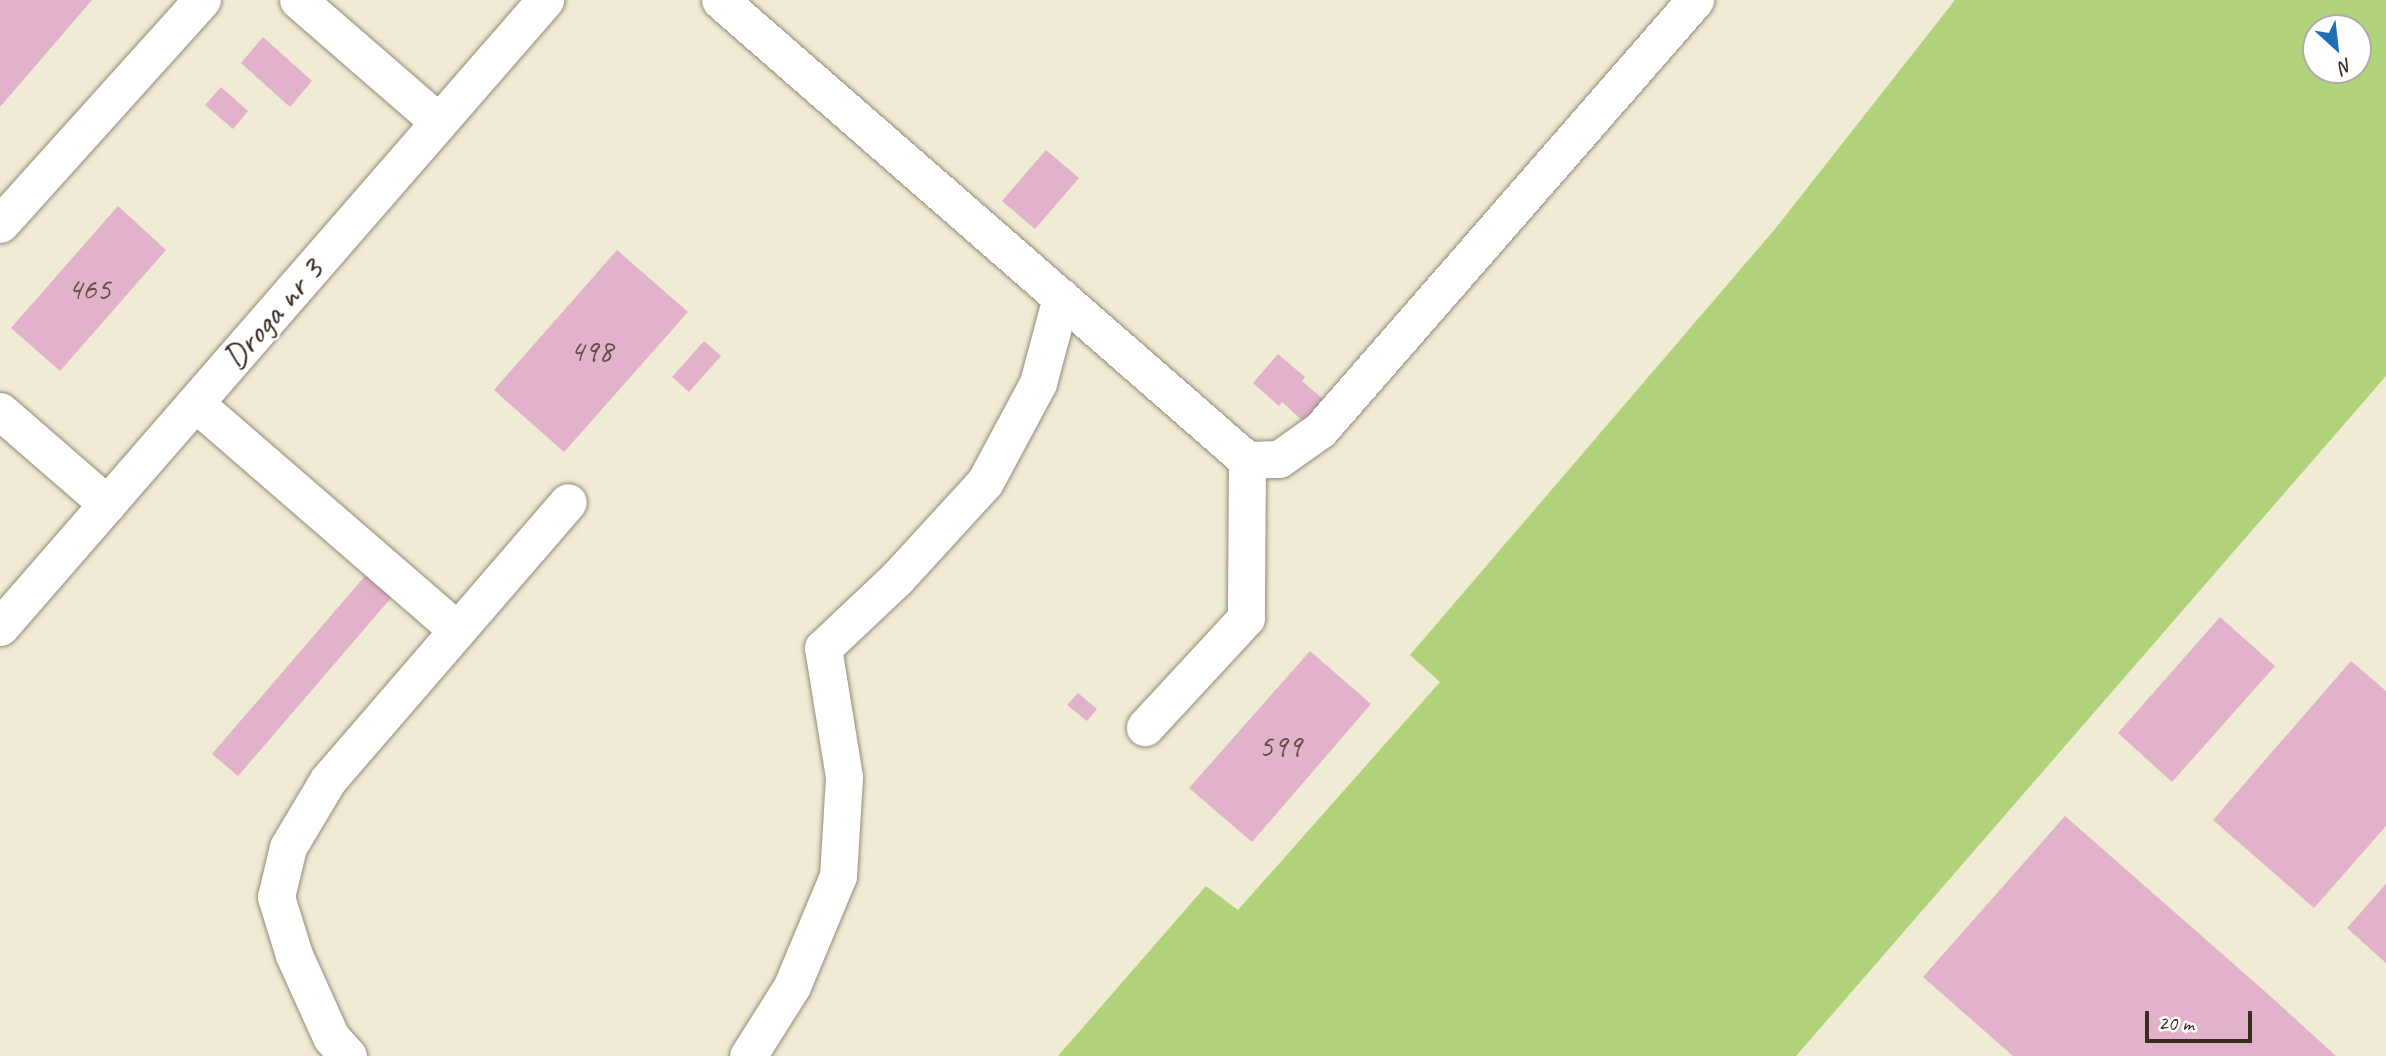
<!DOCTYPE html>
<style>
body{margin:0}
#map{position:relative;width:2386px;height:1056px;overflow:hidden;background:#efebd4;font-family:Caveat,sans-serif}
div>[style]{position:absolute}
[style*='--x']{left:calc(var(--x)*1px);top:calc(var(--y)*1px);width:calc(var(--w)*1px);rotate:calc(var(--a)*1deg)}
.green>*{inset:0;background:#b0d27b}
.building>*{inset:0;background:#e2b1ca}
.roads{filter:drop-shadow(0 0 2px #958a79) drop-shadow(0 0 2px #958a79)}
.minor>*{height:37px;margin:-18.5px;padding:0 18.5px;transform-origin:18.5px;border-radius:18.5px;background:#fff}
span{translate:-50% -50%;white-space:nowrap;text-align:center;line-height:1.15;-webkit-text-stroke:5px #fff;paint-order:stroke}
.number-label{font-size:32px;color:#654c49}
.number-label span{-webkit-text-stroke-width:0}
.street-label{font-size:35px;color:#3b2a1e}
.north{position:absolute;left:2302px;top:14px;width:70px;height:70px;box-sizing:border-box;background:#fff;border:2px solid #b1aaa5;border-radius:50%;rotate:153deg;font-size:19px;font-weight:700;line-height:28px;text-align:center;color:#3b2a1e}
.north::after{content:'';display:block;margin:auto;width:24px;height:32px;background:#1f6fb2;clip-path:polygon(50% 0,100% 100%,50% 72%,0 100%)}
.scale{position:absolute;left:2145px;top:1011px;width:107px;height:32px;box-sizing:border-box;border:4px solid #3b2a1e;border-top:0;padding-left:9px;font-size:21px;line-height:24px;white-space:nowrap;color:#3b2a1e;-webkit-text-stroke:5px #fff;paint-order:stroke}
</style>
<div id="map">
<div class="green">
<i style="clip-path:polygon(evenodd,1955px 0,2386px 0,2386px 376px,1796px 1056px,1058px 1056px,1206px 886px,1238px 910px,1440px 682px,1410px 655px,1775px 229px,1955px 0,2316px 28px,2358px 28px,2358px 70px,2316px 70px,2316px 28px)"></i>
</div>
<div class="building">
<i style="clip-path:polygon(0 0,92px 0,0 107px)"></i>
<i style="clip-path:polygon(263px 37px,312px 81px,290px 107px,241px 63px)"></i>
<i style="clip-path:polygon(221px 87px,248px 111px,233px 129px,205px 105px)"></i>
<i style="clip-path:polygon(1046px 150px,1079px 178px,1035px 229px,1002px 201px)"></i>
<i style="clip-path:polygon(118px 206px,166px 250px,60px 371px,11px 328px)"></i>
<i style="clip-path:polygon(617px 250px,688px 312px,564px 452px,494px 390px)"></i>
<i style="clip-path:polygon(704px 341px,721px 356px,689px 392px,672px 377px)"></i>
<i style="clip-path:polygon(1278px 354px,1305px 377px,1302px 381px,1325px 401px,1305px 423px,1282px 402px,1279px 406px,1253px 383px)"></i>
<i style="clip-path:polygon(371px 569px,397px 591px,238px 776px,212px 754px)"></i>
<i style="clip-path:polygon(2220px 617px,2275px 666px,2172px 782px,2118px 733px)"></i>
<i style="clip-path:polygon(1310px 651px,1371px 704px,1252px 842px,1189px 788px)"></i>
<i style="clip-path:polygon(2351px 661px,2386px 691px,2386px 826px,2314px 908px,2213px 820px)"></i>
<i style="clip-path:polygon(1078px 693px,1097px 709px,1087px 721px,1067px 705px)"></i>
<i style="clip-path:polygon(2065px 816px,2269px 995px,2336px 1056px,2013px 1056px,1923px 977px)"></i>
<i style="clip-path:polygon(2386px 884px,2386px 963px,2347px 928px)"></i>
</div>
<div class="roads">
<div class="minor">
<i style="--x:298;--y:0;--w:186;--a:40.9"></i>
<i style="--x:720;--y:0;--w:700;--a:41.12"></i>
<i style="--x:1247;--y:460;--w:158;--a:90.4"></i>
<i style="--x:1246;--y:618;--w:149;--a:132.8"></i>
<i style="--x:0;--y:224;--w:302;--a:-48"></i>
<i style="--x:195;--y:403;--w:347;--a:40.9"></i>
<i style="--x:0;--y:411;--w:142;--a:41"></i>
<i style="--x:1247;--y:460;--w:32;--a:-2"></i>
<i style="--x:1279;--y:459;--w:50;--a:-35.3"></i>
<i style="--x:1320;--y:430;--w:571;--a:-48.91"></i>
<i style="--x:0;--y:627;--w:831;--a:-49"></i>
<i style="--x:348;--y:1056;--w:25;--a:-132"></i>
<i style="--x:331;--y:1037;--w:90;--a:-114.3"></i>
<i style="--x:294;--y:955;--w:61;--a:-107.2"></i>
<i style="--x:276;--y:897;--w:51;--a:-76.5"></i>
<i style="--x:288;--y:847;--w:78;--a:-59.2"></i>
<i style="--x:328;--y:780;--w:367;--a:-49.2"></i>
<i style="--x:748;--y:1056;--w:83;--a:-57.8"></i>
<i style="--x:792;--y:986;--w:119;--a:-67.3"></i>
<i style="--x:838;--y:876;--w:99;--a:-86.5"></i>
<i style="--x:844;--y:777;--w:131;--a:-99.2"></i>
<i style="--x:823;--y:648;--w:102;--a:-43.4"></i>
<i style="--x:897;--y:578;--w:130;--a:-47.5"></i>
<i style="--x:985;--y:482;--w:112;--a:-61.8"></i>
<i style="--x:1038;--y:383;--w:89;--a:-75"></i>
</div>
</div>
<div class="number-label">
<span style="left:89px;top:289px">465</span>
<span style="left:591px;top:351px">498</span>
<span style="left:1280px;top:746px">599</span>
</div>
<div class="street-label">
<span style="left:273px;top:314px;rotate:-49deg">Droga nr 3</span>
</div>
<div class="north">N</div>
<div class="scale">20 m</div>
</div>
